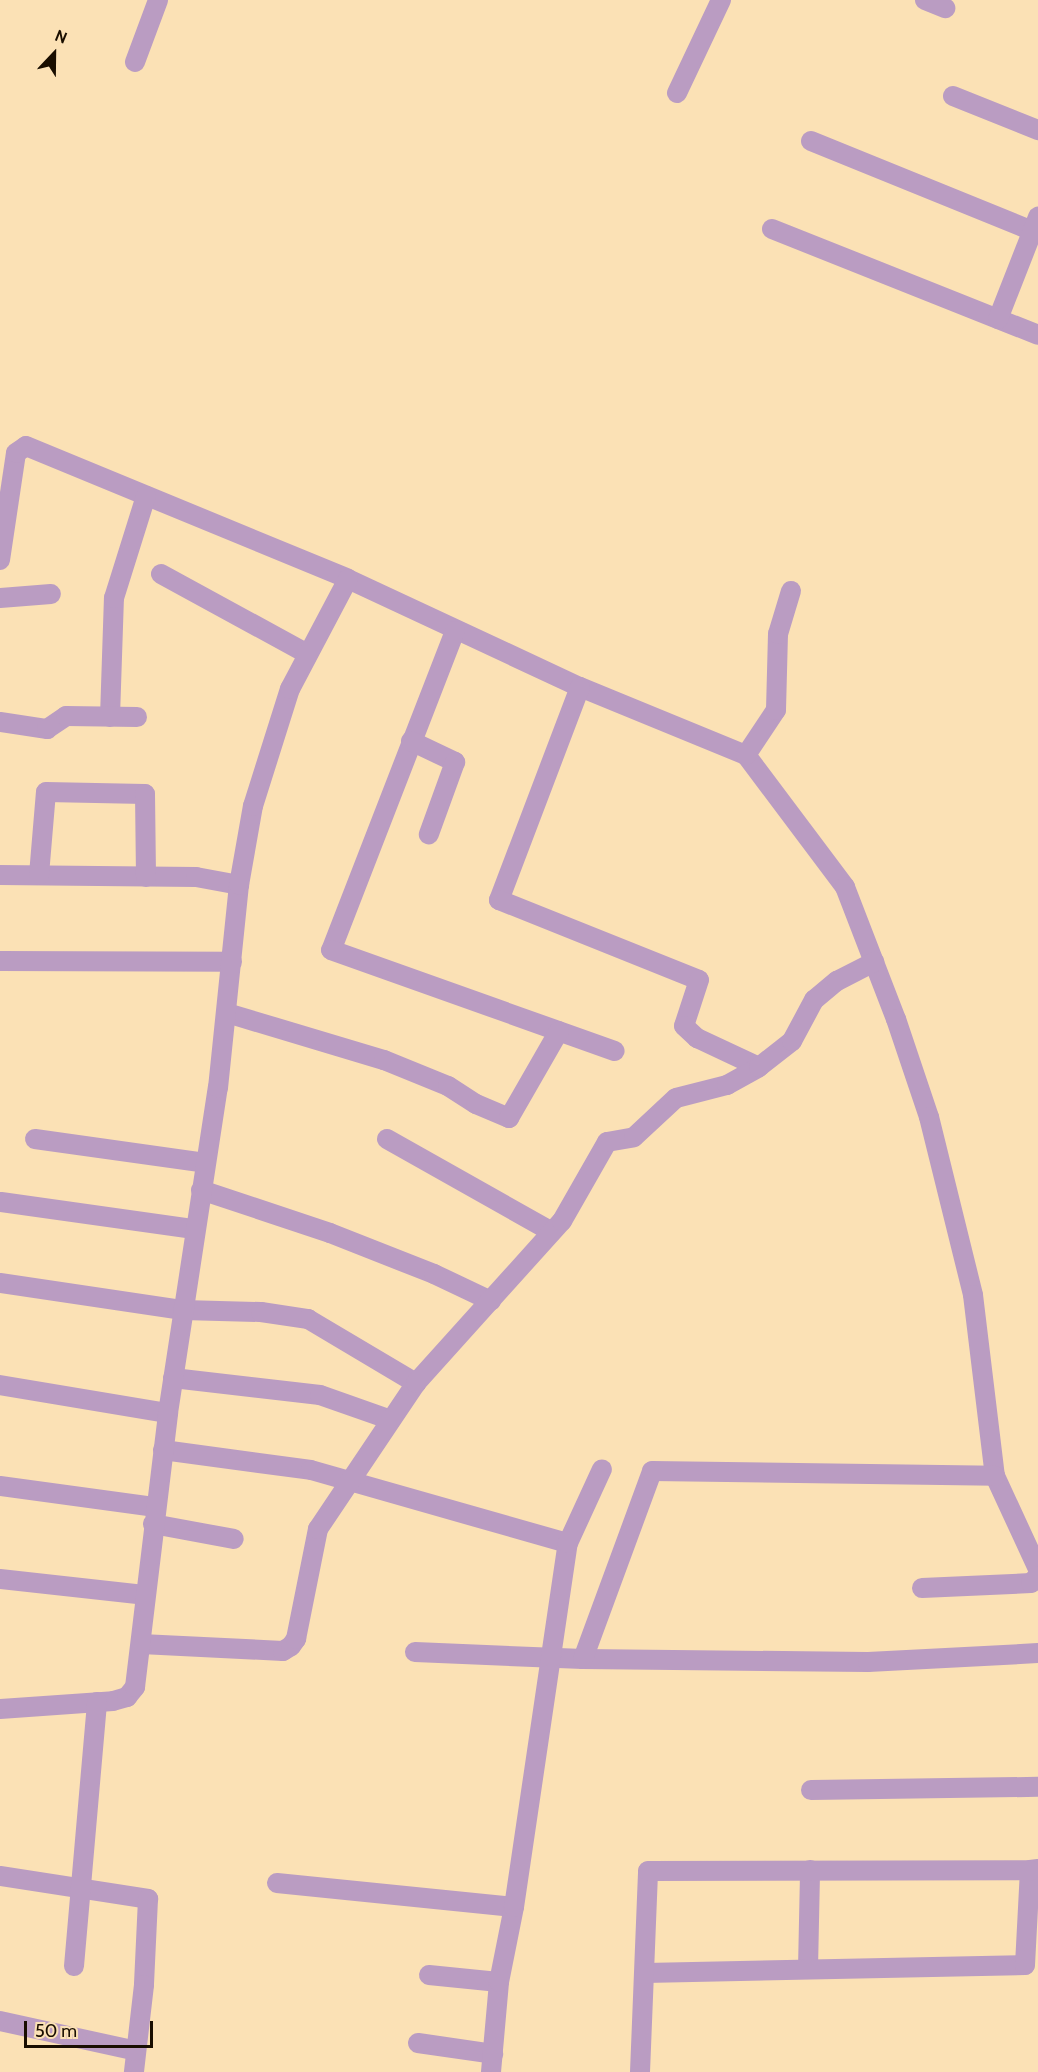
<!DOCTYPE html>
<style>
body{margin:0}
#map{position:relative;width:1038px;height:2072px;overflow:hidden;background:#fbe1b5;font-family:Cabin,sans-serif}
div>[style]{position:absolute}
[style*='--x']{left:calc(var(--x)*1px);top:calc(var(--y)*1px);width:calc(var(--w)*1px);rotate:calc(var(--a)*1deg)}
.street>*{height:20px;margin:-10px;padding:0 10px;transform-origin:10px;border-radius:10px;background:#ba9cc2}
span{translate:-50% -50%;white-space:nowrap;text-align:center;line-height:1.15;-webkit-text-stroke:6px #fbe1b5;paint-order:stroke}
.north{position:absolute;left:24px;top:24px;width:60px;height:60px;-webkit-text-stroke:4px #fbe1b5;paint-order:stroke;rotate:22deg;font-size:16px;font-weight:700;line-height:24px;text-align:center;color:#190e00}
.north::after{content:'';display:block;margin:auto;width:21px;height:27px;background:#190e00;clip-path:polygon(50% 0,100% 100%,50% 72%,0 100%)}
.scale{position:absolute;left:24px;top:2021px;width:129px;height:27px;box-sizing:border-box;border:3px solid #190e00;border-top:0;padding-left:8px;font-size:18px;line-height:21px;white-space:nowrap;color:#190e00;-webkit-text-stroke:4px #fbe1b5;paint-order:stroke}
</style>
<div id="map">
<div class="street">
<i style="--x:925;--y:0;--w:22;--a:22"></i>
<i style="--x:135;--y:62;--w:66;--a:-69.6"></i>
<i style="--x:677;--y:93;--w:103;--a:-64.7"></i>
<i style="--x:953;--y:96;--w:92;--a:21.8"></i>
<i style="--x:811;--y:141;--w:245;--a:22.1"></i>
<i style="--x:772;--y:229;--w:286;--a:21.7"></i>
<i style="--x:998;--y:319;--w:110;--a:-68.6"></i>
<i style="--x:0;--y:560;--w:108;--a:-81.5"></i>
<i style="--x:16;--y:453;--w:12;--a:-35"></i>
<i style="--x:26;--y:446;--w:348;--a:22.4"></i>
<i style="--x:348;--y:579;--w:256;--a:25"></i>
<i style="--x:580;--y:687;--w:179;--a:22.3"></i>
<i style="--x:746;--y:755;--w:165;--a:53.1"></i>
<i style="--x:845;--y:887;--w:142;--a:68.9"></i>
<i style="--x:896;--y:1019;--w:103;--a:71.4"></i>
<i style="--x:929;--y:1117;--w:183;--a:76.1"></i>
<i style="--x:973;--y:1295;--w:182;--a:83.1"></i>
<i style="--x:995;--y:1476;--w:102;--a:65.2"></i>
<i style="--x:161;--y:574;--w:167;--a:28.6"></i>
<i style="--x:0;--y:598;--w:51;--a:-4.5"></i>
<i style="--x:455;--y:631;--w:342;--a:111.2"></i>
<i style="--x:331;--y:950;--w:301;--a:19.6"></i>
<i style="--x:580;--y:687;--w:228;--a:110.8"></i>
<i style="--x:499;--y:900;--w:215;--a:21.8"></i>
<i style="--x:699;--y:980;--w:48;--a:108.1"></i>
<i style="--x:684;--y:1026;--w:18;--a:43"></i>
<i style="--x:697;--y:1038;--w:68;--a:25.1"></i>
<i style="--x:110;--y:717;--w:119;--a:-88.1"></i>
<i style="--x:114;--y:598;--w:107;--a:-72.6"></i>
<i style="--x:0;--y:722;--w:48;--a:8.5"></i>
<i style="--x:47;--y:729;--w:23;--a:-34"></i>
<i style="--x:66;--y:716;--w:71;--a:0.8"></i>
<i style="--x:411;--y:741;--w:49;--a:25.5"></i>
<i style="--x:455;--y:762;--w:77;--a:109.9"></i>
<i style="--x:746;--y:755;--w:54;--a:-56.3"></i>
<i style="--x:776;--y:710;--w:76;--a:-88.5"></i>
<i style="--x:778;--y:634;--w:45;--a:-73.2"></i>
<i style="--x:0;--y:875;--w:196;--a:0.6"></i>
<i style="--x:196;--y:877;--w:44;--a:10.5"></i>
<i style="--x:39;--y:875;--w:83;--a:-85.2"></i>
<i style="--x:46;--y:792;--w:99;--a:1.2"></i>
<i style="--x:145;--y:794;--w:83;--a:89.3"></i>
<i style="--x:0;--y:961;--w:232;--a:0.2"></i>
<i style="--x:227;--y:1013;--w:164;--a:16.7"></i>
<i style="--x:384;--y:1060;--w:69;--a:22.1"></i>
<i style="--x:448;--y:1086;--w:33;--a:33"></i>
<i style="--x:476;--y:1104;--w:36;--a:23"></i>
<i style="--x:509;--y:1118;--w:100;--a:-60.1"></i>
<i style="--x:35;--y:1139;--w:172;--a:8"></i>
<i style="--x:387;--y:1139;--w:189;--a:29.4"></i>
<i style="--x:201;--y:1190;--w:136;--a:18.4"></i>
<i style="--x:330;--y:1233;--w:112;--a:21.5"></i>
<i style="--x:434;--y:1274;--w:63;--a:25.3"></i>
<i style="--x:1;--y:1202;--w:195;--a:8"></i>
<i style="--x:0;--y:1283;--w:185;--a:8.4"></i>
<i style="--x:183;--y:1310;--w:78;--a:1.5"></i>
<i style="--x:261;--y:1312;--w:48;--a:8.5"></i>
<i style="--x:308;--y:1319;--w:126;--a:30.7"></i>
<i style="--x:173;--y:1378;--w:148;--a:6.6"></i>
<i style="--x:320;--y:1395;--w:75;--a:19.4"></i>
<i style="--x:0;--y:1385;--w:170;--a:9.5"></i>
<i style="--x:163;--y:1450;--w:149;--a:7.7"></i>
<i style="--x:311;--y:1470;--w:267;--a:15.9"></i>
<i style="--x:0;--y:1486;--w:157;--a:7.7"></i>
<i style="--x:153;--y:1524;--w:82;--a:10.5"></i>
<i style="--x:0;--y:1579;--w:145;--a:6.3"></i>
<i style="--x:922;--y:1588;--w:109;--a:-2.6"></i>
<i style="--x:1031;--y:1583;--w:10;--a:-45"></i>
<i style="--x:141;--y:1644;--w:142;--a:2.8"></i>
<i style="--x:283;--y:1651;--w:9;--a:-32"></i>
<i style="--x:291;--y:1646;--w:9;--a:-54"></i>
<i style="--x:296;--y:1639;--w:112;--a:-78.7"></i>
<i style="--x:318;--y:1529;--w:176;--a:-56.1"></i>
<i style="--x:416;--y:1383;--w:218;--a:-48"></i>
<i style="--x:562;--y:1221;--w:91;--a:-60.3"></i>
<i style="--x:607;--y:1142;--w:27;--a:-10"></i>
<i style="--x:634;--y:1137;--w:57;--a:-42.9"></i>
<i style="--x:676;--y:1098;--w:53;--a:-14.3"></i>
<i style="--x:727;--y:1085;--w:37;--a:-29"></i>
<i style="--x:759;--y:1067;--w:42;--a:-38.2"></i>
<i style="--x:792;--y:1041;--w:47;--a:-61.8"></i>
<i style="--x:814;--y:1000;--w:30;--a:-40"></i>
<i style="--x:837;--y:981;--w:42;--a:-27.2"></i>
<i style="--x:415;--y:1652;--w:168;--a:2.4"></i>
<i style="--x:583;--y:1659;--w:285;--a:0.6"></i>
<i style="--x:868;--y:1662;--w:170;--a:-3"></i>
<i style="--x:583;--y:1659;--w:200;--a:-69.8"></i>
<i style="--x:652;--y:1471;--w:343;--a:0.8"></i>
<i style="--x:0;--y:1709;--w:113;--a:-4"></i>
<i style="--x:113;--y:1701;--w:15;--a:-16"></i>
<i style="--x:127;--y:1697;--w:13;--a:-51"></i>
<i style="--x:135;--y:1687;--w:276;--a:-83.1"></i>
<i style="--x:168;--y:1413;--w:329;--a:-81.3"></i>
<i style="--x:218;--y:1088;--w:204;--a:-84.1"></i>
<i style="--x:239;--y:885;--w:80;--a:-80"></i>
<i style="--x:253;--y:806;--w:123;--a:-72.5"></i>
<i style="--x:290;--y:689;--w:124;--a:-62.2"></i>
<i style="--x:811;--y:1790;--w:227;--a:-0.8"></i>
<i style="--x:0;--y:1876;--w:150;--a:8.8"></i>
<i style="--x:148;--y:1899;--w:86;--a:92.7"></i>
<i style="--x:144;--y:1985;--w:88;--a:96.6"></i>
<i style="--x:277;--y:1883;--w:238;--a:5.8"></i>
<i style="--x:74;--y:1966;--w:265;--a:-85"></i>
<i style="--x:808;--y:1969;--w:99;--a:-88.8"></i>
<i style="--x:645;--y:1973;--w:380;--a:-1.2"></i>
<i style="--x:1025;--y:1965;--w:95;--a:-87"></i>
<i style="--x:1030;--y:1870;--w:8;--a:-7"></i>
<i style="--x:429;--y:1975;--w:70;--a:5.7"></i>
<i style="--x:0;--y:2021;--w:139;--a:12.4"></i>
<i style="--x:418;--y:2043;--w:76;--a:8.3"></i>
<i style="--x:491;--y:2072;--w:90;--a:-84.9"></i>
<i style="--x:499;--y:1982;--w:76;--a:-78.7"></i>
<i style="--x:514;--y:1907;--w:368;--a:-81.6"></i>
<i style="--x:568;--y:1543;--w:81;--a:-65.3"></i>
<i style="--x:640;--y:2072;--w:201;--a:-87.7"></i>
<i style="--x:648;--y:1871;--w:382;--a:-0.1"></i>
</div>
<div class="north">N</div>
<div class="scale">50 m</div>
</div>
